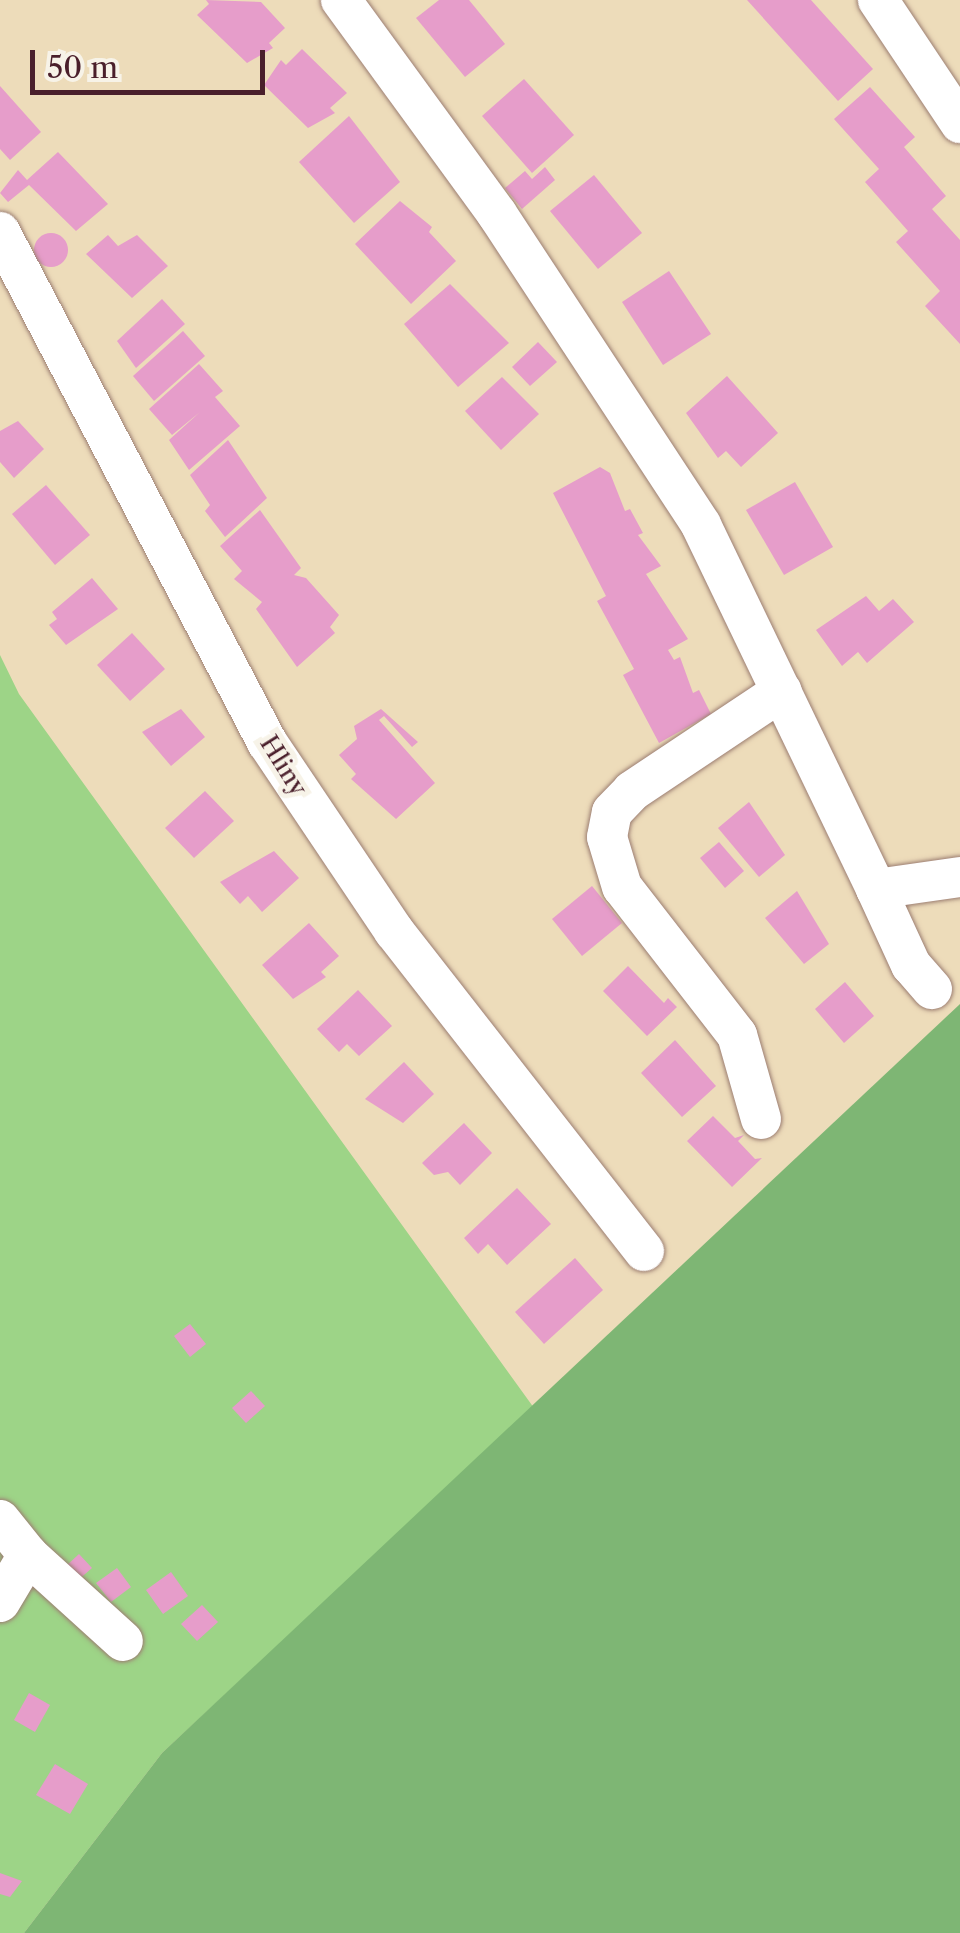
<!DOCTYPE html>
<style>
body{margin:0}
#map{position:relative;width:960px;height:1933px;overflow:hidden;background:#eddcba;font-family:"Libre Caslon Text",serif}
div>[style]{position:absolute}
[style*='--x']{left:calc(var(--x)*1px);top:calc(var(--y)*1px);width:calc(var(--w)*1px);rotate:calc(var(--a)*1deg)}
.green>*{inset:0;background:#9dd487}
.forest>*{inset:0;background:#7eb674}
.building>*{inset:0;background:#e69dca}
.round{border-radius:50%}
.roads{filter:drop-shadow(0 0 2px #9c7e72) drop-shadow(0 0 2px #9c7e72)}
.minor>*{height:40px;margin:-20px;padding:0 20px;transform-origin:20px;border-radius:20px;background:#fff}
span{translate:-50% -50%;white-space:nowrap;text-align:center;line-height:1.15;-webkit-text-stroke:10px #f7f3e8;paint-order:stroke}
.street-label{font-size:25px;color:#4a1f2b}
.scale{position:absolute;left:30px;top:50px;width:235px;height:45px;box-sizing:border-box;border:5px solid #4a1f2b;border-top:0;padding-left:12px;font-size:30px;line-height:35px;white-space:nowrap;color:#4a1f2b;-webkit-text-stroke:8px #f7f3e8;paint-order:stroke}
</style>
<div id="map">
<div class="green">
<i style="clip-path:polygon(0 655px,19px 694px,534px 1408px,162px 1753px,24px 1933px,0 1933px)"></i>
</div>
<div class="forest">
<i style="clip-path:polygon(960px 1004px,960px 1933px,24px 1933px,162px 1753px)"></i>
</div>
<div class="building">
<i style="clip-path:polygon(206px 0,261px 2px,285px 28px,269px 43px,273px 48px,247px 63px,197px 15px,209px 4px)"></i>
<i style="clip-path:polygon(439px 0,469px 0,505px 44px,465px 77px,416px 18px)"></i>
<i style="clip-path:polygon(747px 0,811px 0,873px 69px,838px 101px)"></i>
<i style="clip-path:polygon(302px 49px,347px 93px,330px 108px,335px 113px,308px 128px,264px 85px,281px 60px,286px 65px)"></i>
<i style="clip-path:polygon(524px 79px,574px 135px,532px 173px,482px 116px)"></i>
<i style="clip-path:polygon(0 86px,41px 132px,10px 160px,0 149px)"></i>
<i style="clip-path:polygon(870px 87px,915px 137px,904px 147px,946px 196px,932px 209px,960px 240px,960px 344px,925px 306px,940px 291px,896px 242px,908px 231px,865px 182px,879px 169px,834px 119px)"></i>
<i style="clip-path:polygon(349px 116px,400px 182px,354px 223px,299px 162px)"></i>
<i style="clip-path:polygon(58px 152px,108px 204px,76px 231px,29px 185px,8px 202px,0 193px,18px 170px,27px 180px)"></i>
<i style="clip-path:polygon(545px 167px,555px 180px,522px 209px,505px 188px,525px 171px,532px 179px)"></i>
<i style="clip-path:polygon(594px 175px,642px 233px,598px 269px,550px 211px)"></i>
<i style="clip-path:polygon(400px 201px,432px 227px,429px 232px,456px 261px,411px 304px,355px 244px)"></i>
<i class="round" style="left:34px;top:233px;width:34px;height:34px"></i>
<i style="clip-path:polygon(108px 235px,118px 246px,137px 235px,168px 266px,132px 298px,86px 254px)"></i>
<i style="clip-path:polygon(669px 271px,711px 334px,663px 365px,622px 302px)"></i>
<i style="clip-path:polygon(450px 284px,509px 343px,458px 387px,404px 324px)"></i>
<i style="clip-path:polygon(162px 299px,185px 324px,136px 368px,117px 341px)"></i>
<i style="clip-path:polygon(183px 331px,205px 356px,154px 401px,133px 376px)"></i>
<i style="clip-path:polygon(538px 342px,557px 362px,530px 386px,512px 367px)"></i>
<i style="clip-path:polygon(199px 364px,223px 391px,215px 397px,240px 426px,189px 470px,169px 440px,200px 412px,172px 435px,149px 409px)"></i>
<i style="clip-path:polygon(727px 376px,778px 433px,741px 467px,726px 451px,718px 458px,686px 413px)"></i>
<i style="clip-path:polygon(502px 377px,539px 414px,501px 450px,465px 411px)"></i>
<i style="clip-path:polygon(18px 421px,44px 449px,14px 478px,0 462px,0 431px)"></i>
<i style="clip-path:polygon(228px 440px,267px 498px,225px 537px,205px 511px,210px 505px,190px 475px)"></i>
<i style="clip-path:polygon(600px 467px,610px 473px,625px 511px,630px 509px,643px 533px,638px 535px,661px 566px,646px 574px,688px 639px,668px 650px,674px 660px,680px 657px,693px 693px,699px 690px,711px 714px,659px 743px,623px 675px,634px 669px,597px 601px,606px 596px,553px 493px)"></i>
<i style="clip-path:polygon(795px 482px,833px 547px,784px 575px,746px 510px)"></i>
<i style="clip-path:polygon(46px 485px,90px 535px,55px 565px,12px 514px)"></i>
<i style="clip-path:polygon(260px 510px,301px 568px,294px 575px,306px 578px,339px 615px,330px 627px,335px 633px,297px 667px,256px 609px,262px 602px,234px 579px,242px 571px,220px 546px)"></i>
<i style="clip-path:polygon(92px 578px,118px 609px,66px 645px,49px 625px,57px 619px,52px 612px)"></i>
<i style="clip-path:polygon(866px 596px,879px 611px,893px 599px,914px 622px,867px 663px,858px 652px,842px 666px,816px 630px)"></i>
<i style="clip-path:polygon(132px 633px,165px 669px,130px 701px,97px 665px)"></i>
<i style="clip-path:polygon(181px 709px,205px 737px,171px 766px,142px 732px)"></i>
<i style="clip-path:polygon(381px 709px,418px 742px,412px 747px,384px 716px,379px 720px,435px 783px,396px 819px,351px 779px,356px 774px,339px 755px,357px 739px,354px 726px)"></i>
<i style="clip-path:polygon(205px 791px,234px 821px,194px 858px,165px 828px)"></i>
<i style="clip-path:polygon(749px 802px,785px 855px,759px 877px,718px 828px)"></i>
<i style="clip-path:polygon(719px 842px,744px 871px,725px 888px,700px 858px)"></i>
<i style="clip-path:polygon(274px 851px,299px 878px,262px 912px,248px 896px,240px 904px,220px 882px)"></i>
<i style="clip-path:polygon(592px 886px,622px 923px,582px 956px,552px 919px)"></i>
<i style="clip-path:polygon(797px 891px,829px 944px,804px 964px,765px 918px)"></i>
<i style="clip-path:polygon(309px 923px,339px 956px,321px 972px,326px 977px,293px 999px,262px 965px)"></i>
<i style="clip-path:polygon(628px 966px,664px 1003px,668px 998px,677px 1007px,647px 1036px,603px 991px)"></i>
<i style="clip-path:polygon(845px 982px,874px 1016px,844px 1043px,815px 1009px)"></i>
<i style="clip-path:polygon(358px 990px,392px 1026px,359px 1056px,347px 1044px,339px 1052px,317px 1029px)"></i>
<i style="clip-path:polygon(675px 1040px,716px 1086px,682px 1117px,641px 1073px)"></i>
<i style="clip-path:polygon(404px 1062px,434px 1094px,403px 1123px,365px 1099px)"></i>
<i style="clip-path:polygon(713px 1116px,735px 1138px,744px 1135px,738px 1141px,755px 1159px,762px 1158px,732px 1187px,687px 1141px)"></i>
<i style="clip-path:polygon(464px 1123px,492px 1153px,460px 1185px,448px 1172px,434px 1175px,422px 1163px)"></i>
<i style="clip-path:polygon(517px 1188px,551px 1224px,507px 1265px,488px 1244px,478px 1254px,464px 1238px)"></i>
<i style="clip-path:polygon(575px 1258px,603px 1290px,544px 1344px,515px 1312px)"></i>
<i style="clip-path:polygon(190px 1324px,206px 1344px,190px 1357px,174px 1336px)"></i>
<i style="clip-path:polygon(251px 1391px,265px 1406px,246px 1423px,232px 1408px)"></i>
<i style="clip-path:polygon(79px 1554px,92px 1568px,77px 1581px,65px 1567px)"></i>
<i style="clip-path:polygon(117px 1568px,131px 1587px,111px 1602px,96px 1583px)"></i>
<i style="clip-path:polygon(171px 1572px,188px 1596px,163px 1614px,146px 1590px)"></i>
<i style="clip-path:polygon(202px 1605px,218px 1622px,197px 1641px,181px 1624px)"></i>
<i style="clip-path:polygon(29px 1693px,50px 1705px,35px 1732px,14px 1720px)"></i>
<i style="clip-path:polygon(55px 1764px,88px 1784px,70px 1814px,36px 1795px)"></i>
<i style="clip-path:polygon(0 1873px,22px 1881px,10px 1897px,0 1894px)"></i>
</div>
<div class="roads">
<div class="minor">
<i style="--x:341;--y:0;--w:265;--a:53.9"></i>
<i style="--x:497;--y:214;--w:372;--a:56.7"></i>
<i style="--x:701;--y:525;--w:404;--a:64.3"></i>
<i style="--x:876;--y:889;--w:85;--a:-8.1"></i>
<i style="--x:878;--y:0;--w:148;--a:56.3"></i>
<i style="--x:0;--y:232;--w:576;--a:62.37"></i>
<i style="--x:267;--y:742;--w:228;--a:56.1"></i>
<i style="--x:394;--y:931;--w:406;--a:52"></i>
<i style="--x:876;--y:889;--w:84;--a:65.3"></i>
<i style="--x:911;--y:965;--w:32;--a:49"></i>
<i style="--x:761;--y:1119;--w:87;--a:-105.9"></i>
<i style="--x:737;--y:1035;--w:187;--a:-127.8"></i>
<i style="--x:622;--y:887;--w:52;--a:-106.7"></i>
<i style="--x:607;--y:837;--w:25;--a:-79"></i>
<i style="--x:612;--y:812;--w:29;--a:-46"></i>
<i style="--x:632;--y:791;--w:180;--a:-33.7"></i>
<i style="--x:0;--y:1520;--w:45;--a:51.3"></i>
<i style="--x:28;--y:1555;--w:128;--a:42.2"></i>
<i style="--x:0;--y:1602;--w:55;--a:-59.2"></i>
</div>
</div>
<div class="street-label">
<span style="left:283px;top:766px;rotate:58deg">Hliny</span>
</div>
<div class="scale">50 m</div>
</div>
